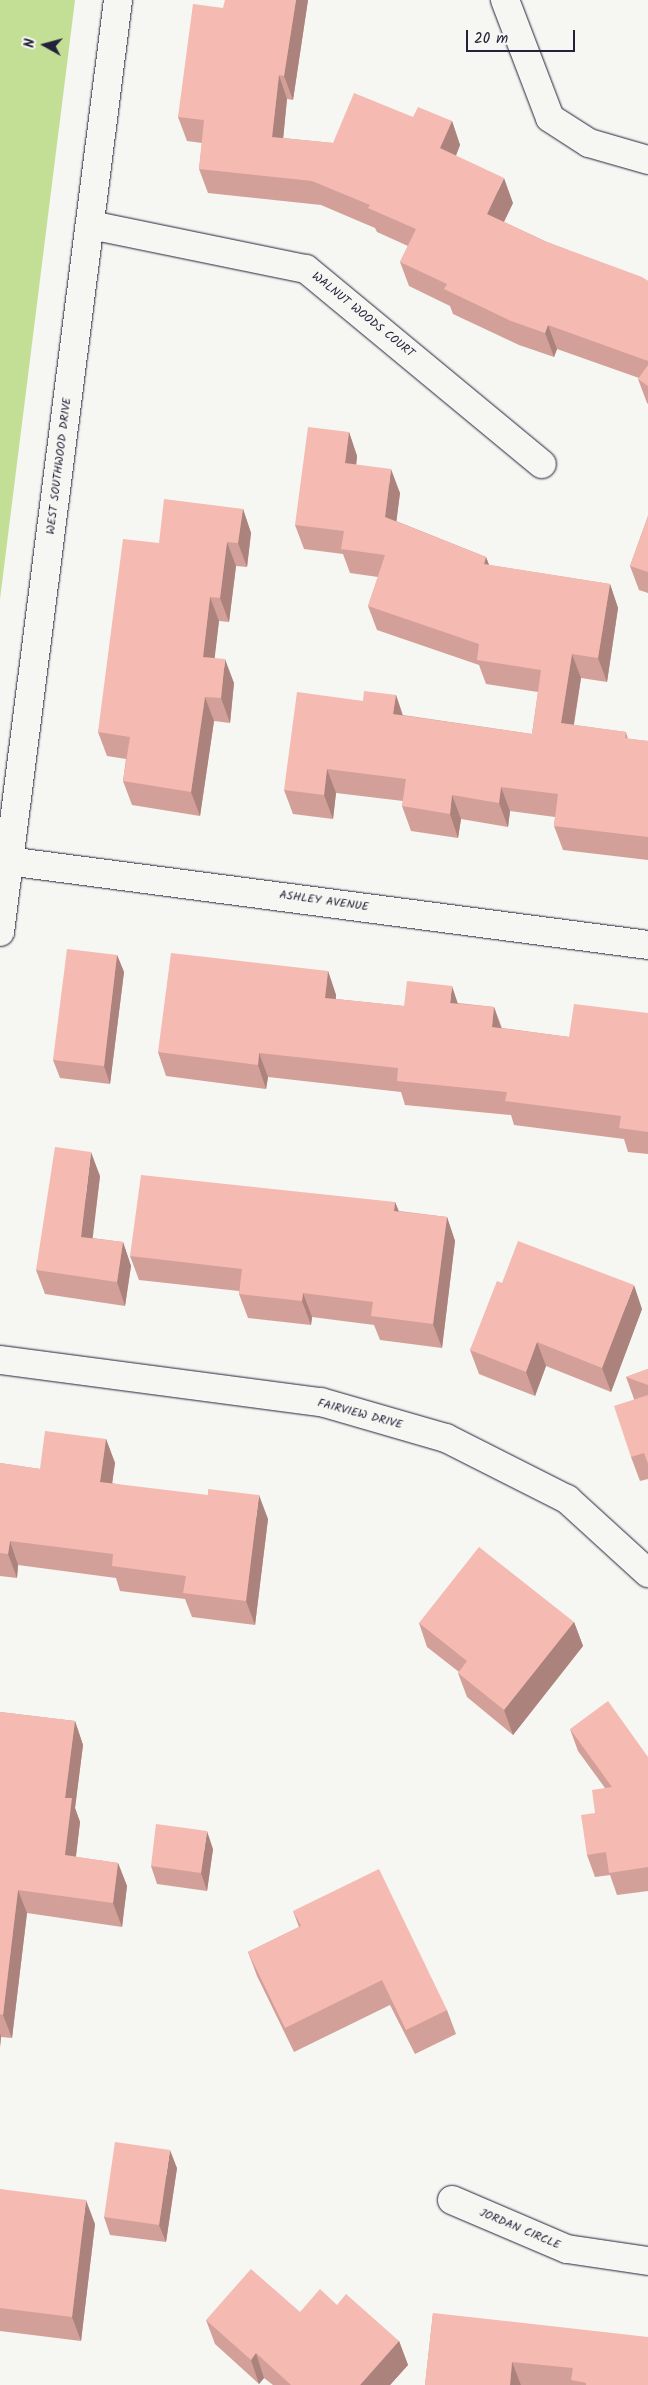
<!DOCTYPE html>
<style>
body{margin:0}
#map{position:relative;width:648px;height:2385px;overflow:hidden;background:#f6f6f2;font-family:Kalam,sans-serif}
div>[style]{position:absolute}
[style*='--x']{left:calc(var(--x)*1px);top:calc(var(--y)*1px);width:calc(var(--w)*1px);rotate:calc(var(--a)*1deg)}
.green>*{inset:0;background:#c3de95}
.roads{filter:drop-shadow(0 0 1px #22223b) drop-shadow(0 0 1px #22223b)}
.minor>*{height:28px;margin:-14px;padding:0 14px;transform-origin:14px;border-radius:14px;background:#f6f6f2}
.wall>*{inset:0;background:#d3a099}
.shaded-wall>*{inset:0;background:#ac827d}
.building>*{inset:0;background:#f5bab2}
span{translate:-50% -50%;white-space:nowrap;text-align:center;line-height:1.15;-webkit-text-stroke:5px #f6f6f2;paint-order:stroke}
.street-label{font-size:12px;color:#22223b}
.north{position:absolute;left:20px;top:20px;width:50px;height:50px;-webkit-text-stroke:4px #f6f6f2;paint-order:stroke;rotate:277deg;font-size:14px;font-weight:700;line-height:20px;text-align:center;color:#22223b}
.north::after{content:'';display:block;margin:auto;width:18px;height:22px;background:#22223b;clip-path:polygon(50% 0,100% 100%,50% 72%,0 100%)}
.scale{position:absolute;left:466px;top:30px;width:109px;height:22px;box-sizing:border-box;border:2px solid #22223b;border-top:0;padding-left:6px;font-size:15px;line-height:18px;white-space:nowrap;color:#22223b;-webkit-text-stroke:4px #f6f6f2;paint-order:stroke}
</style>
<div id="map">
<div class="green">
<i style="clip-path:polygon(0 0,75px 0,0 599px)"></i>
</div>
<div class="roads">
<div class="minor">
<i style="--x:505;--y:0;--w:126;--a:69.1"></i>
<i style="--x:550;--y:118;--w:46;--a:32.7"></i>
<i style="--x:589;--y:143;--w:61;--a:16.1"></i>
<i style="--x:91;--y:225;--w:219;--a:11.6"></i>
<i style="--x:306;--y:269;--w:306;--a:39.6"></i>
<i style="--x:0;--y:860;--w:654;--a:7.47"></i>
<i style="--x:0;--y:932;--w:939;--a:-82.78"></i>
<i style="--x:0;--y:1360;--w:324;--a:7.5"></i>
<i style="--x:321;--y:1402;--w:130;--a:16.1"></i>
<i style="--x:446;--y:1438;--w:136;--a:26.8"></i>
<i style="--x:567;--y:1499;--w:110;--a:42.4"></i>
<i style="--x:452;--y:2200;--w:125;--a:23.1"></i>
<i style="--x:567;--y:2249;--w:82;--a:8.4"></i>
</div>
</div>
<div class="wall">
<i style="clip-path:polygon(308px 0,293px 100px,287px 99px,283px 138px,333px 143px,413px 117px,452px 121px,460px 145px,456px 156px,513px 203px,504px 222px,547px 242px,648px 281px,648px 404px,647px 403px,638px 379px,639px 378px,557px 349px,554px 357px,519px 345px,453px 314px,450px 306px,409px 286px,400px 262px,408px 246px,377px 232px,375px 228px,321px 205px,208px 193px,199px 169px,202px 143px,187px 141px,178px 117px,223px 8px)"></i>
<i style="clip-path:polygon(349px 432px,357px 456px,356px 465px,400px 493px,396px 521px,486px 557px,489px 565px,610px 584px,618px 608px,607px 682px,581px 678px,574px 725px,626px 732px,628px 739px,648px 741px,648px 860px,563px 850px,554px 826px,555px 817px,510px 811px,508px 827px,461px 819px,458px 838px,411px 831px,402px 806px,403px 801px,336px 793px,333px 819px,293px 814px,284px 790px,363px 701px,396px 695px,403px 715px,532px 734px,538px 692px,486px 684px,479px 665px,377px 630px,368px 606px,378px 577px,350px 573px,343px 554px,304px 549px,295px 525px)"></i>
<i style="clip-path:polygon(243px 509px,251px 533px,247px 567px,236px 566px,229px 622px,219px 621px,214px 658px,234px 683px,230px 723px,214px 721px,200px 816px,132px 805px,123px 781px,126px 759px,107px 756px,98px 732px,159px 543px)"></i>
<i style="clip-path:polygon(648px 516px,648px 593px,639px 590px,630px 566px)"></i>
<i style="clip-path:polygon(117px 955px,124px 972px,110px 1084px,60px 1078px,53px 1060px)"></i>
<i style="clip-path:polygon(328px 971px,336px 995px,336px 999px,404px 1006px,458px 1003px,494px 1007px,502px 1028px,569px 1037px,648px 1013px,648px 1154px,628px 1152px,624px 1139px,514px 1125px,511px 1115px,405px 1105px,401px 1092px,268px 1077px,266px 1089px,166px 1076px,158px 1052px)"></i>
<i style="clip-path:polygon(100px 1176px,92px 1238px,123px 1242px,131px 1266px,125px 1306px,45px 1294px,36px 1270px)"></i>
<i style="clip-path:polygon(395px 1202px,399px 1211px,447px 1217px,455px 1241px,442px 1348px,380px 1340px,374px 1325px,312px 1317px,311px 1325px,248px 1318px,239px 1294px,239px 1291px,139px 1280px,130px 1256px)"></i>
<i style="clip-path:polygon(502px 1283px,642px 1309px,611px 1392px,546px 1366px,535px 1396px,479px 1374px,470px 1350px)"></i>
<i style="clip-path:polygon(648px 1369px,648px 1479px,640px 1481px,631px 1457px,634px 1399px,626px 1377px)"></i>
<i style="clip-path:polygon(106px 1439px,115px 1463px,112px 1483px,268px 1519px,255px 1625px,192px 1617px,185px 1599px,120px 1591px,116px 1578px,18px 1565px,17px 1578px,0 1576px,0 1463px,40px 1469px)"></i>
<i style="clip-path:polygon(574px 1622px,583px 1646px,513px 1735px,467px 1697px,458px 1673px,459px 1672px,427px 1647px,419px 1623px)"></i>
<i style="clip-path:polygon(0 1712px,75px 1721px,83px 1745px,75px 1808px,80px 1822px,76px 1857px,118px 1863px,127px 1886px,122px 1927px,27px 1913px,12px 2038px,1px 2037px,0 2047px)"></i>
<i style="clip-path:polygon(570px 1729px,648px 1757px,648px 1891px,617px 1895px,610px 1875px,595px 1877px,587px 1855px,595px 1813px,605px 1788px,578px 1751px)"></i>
<i style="clip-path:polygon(213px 1849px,207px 1891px,157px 1884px,151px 1866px)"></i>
<i style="clip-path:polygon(293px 1911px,447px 2010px,456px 2034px,415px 2054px,390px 2005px,294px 2052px,257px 1976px,248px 1952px,299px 1927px)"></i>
<i style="clip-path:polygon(177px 2168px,166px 2242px,110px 2235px,104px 2217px)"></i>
<i style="clip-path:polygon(0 2189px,95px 2224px,81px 2341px,0 2331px)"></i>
<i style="clip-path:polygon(337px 2305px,399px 2341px,408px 2365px,390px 2385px,273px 2385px,264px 2378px,259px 2384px,215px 2344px,206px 2320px,300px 2312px)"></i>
<i style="clip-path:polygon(433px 2313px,648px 2385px,425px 2385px)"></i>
</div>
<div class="shaded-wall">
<i style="clip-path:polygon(296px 0,308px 0,293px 100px,284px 76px)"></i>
<i style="clip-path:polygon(279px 75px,287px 99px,281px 161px,272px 137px)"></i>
<i style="clip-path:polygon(452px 121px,460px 145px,449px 172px,440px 148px)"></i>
<i style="clip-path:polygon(504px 178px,513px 203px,496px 238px,487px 214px)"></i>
<i style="clip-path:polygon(548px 325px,557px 349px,554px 357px,545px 333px)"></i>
<i style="clip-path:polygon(349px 432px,357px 456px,354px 487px,345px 463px)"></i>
<i style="clip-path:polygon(391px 469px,400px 493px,394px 541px,385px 517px)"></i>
<i style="clip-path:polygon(243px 509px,251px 533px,247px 567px,238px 543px)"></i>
<i style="clip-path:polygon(227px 542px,236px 566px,229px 622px,220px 598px)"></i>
<i style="clip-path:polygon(486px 557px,495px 581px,484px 564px)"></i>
<i style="clip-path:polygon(610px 584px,618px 608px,607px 682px,598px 658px)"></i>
<i style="clip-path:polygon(210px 597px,219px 621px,212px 681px,203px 657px)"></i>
<i style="clip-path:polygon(572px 654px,581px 678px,570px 747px,561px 723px)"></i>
<i style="clip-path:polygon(225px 659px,234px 683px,230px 723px,221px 698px)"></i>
<i style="clip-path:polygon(396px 695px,404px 720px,393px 714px)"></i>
<i style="clip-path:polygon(205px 697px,214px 721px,200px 816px,191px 792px)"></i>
<i style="clip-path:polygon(327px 769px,336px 793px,333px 819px,324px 795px)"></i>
<i style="clip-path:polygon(501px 787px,510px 811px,508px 827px,499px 803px)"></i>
<i style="clip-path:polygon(452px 795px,461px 819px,458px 838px,450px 814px)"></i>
<i style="clip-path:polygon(117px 955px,124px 972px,110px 1084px,104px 1066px)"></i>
<i style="clip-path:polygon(328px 971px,336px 995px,334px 1022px,325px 998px)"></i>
<i style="clip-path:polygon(452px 986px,460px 1010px,450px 1003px)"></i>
<i style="clip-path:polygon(494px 1007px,502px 1031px,492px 1027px)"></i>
<i style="clip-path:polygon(259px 1053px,268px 1077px,266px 1089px,258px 1065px)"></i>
<i style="clip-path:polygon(91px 1152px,100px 1176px,90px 1261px,81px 1237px)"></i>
<i style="clip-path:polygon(395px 1202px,404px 1226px,394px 1211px)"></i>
<i style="clip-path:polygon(447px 1217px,455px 1241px,442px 1348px,433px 1324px)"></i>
<i style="clip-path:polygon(123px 1242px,131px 1266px,125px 1306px,117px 1282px)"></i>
<i style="clip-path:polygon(634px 1285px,642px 1309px,611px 1392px,602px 1368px)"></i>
<i style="clip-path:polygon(303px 1293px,312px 1317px,311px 1325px,302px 1301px)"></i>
<i style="clip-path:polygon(537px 1342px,546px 1366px,535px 1396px,526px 1372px)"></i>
<i style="clip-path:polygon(106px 1439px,115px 1463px,109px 1506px,100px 1482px)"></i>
<i style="clip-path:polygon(259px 1495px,268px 1519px,255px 1625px,246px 1601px)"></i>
<i style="clip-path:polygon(10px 1541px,18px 1565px,17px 1578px,8px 1554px)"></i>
<i style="clip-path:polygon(574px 1622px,583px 1646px,513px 1735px,504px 1710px)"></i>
<i style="clip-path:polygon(75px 1721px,83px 1745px,75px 1808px,80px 1822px,73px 1879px,65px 1855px,65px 1798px)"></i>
<i style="clip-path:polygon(207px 1831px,213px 1849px,207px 1891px,201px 1873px)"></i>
<i style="clip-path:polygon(118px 1863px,127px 1886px,122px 1927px,113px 1903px)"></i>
<i style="clip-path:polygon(18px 1890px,27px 1913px,12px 2038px,3px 2015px)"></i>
<i style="clip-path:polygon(0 2033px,1px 2037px,0 2047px)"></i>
<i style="clip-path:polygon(170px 2150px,177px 2168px,166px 2242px,159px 2225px)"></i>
<i style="clip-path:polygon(86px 2200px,95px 2224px,81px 2341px,72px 2317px)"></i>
<i style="clip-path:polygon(399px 2341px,408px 2365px,390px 2385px,360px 2385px)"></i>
<i style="clip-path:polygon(256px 2353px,264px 2378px,259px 2384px,251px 2360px)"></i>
<i style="clip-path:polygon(512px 2362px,521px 2385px,510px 2385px)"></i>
</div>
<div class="building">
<i style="clip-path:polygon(225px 0,296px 0,284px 76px,279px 75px,272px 137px,333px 143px,354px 93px,413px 117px,418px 107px,452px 121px,440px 148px,504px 178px,487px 214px,547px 242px,642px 277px,648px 281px,648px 361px,548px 325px,545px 333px,511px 321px,444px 289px,447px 284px,400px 262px,416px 229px,368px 208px,370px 205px,312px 181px,199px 169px,204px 120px,178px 117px,193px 4px,223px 8px)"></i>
<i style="clip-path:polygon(648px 365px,648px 386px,638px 379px)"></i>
<i style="clip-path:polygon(308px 427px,349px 432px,345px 463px,391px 469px,385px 517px,486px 557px,484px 564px,610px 584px,598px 658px,572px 654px,561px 723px,626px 732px,625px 738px,648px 741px,648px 837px,554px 826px,558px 794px,501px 787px,499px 803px,452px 795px,450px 814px,402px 806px,406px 779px,327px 769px,324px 795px,284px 790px,297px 692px,363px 701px,364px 691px,396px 695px,393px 714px,532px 734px,541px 670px,477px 660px,479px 644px,368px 606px,385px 555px,341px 549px,344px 531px,295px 525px)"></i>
<i style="clip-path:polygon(164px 499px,243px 509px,238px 543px,227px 542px,220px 598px,210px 597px,203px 657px,225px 659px,221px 698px,205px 697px,191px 792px,123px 781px,130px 737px,98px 732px,123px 539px,159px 543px)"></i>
<i style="clip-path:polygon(648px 516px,648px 572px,630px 566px)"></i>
<i style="clip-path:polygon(67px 949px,117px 955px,104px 1066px,53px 1060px)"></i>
<i style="clip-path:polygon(171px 953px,328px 971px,325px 998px,404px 1006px,407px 981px,452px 986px,450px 1003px,494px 1007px,492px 1027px,569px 1037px,574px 1004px,648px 1013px,648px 1132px,619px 1128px,621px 1116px,505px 1101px,507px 1092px,397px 1081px,398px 1068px,259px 1053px,258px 1065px,158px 1052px)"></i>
<i style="clip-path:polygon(55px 1147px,91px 1152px,81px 1237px,123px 1242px,117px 1282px,36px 1270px)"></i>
<i style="clip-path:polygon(141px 1175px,395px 1202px,394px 1211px,447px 1217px,433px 1324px,371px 1316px,373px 1302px,303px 1293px,302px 1301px,239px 1294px,242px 1269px,130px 1256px)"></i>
<i style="clip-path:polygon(518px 1241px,634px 1285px,602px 1368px,537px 1342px,526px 1372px,470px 1350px,497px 1281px,502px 1283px)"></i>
<i style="clip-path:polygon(648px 1369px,648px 1385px,626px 1377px)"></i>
<i style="clip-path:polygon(648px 1395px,648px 1464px,644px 1453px,631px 1457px,614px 1406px)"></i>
<i style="clip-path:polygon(45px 1431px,106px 1439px,100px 1482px,208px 1495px,208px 1489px,259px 1495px,246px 1601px,183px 1593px,186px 1576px,112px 1566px,113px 1554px,10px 1541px,8px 1554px,0 1553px,0 1463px,40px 1469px)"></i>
<i style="clip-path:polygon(479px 1547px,574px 1622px,504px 1710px,458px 1673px,467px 1661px,419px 1623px)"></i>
<i style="clip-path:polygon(608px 1701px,648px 1757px,648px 1867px,609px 1873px,606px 1852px,587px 1855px,581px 1815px,595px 1813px,592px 1790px,612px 1787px,570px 1729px)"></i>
<i style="clip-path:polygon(0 1712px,75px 1721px,65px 1798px,72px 1798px,65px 1855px,118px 1863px,113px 1903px,18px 1890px,3px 2015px,0 2014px)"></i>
<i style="clip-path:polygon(156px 1824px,207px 1831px,201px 1873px,151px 1866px)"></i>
<i style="clip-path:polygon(379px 1869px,447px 2010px,406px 2030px,382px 1980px,285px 2028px,248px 1952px,301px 1926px,293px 1911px)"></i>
<i style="clip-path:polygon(115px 2142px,170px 2150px,159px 2225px,104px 2217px)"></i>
<i style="clip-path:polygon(0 2189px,86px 2200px,72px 2317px,0 2308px)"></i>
<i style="clip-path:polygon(251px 2269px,300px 2312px,320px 2289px,337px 2305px,346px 2294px,399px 2341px,360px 2385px,291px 2385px,256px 2353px,251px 2360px,206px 2320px)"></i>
<i style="clip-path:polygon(433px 2313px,648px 2337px,648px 2385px,586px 2385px,586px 2383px,571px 2380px,573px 2368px,512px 2362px,510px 2385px,425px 2385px)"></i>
</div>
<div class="street-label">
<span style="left:363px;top:315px;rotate:39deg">WALNUT WOODS COURT</span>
<span style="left:59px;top:466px;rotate:-83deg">WEST SOUTHWOOD DRIVE</span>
<span style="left:324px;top:901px;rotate:8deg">ASHLEY AVENUE</span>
<span style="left:360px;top:1414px;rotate:15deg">FAIRVIEW DRIVE</span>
<span style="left:520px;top:2229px;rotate:23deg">JORDAN CIRCLE</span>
</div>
<div class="north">N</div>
<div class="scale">20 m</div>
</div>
